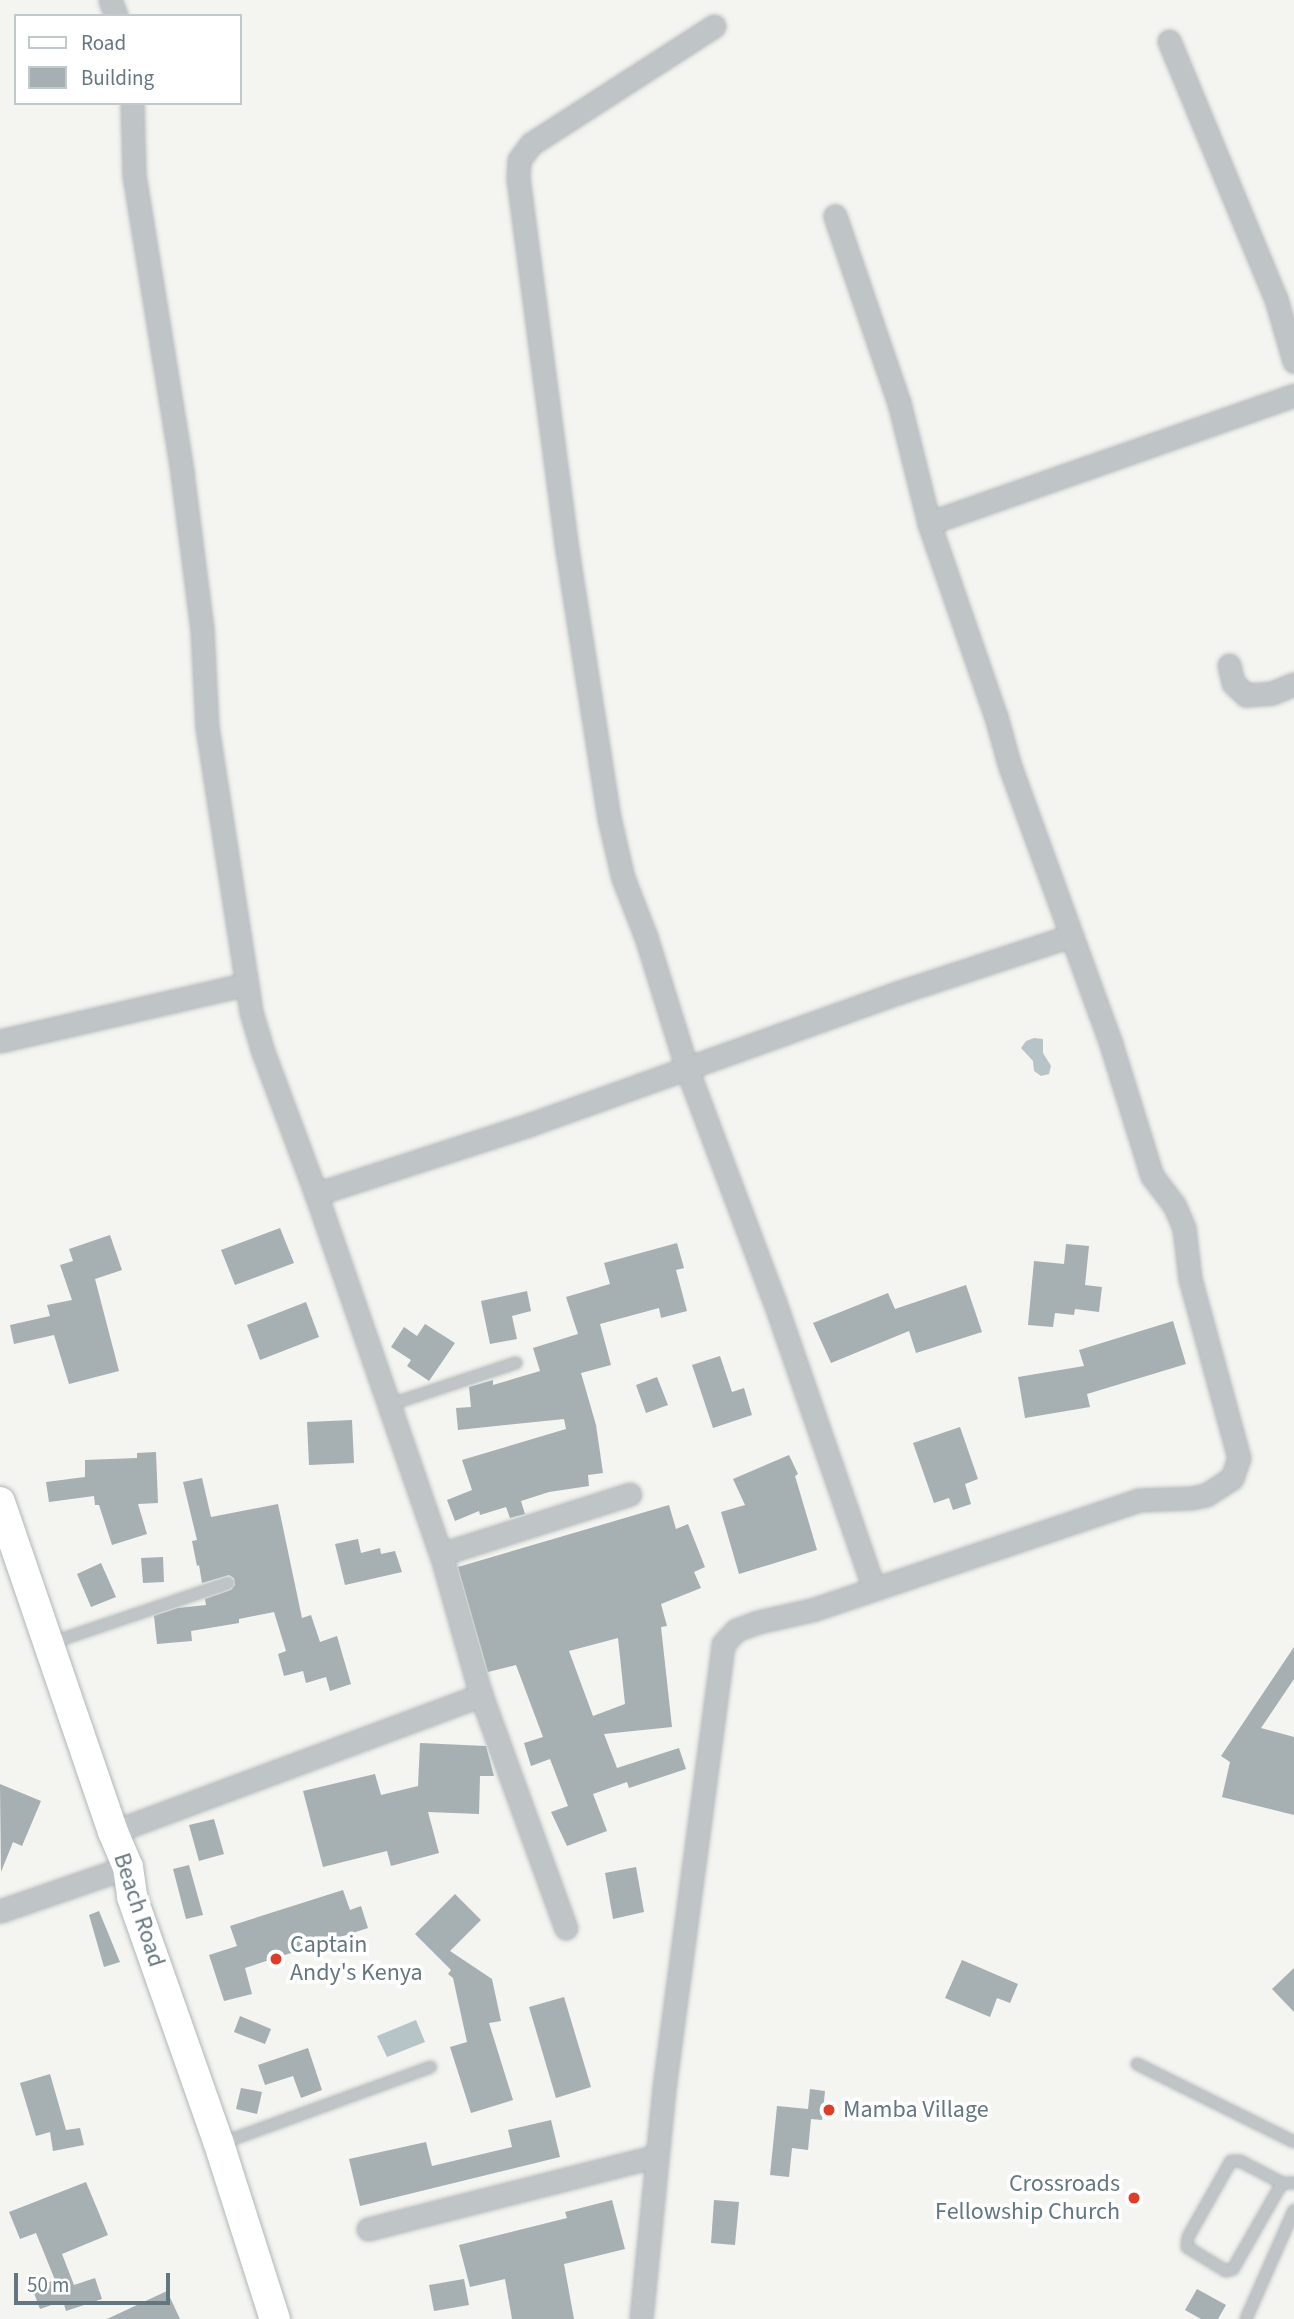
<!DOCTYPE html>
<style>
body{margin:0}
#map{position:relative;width:1294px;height:2319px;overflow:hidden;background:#f4f4f0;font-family:"Source Sans 3",sans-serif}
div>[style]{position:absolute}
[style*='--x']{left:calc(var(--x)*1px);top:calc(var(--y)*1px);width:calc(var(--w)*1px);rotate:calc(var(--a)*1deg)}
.water>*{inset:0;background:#b7c4c7}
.building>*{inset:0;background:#a6afb2}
.roads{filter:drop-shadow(0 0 2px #afb6b9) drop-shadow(0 0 2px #afb6b9)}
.lane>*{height:10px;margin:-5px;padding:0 5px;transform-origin:5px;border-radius:5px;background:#bfc4c6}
.street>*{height:21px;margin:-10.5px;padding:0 10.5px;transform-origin:10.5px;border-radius:10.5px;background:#bfc4c6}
.secondary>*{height:30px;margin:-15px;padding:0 15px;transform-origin:15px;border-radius:15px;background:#fff}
.dots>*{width:19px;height:19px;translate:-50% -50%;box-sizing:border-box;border:4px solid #fff;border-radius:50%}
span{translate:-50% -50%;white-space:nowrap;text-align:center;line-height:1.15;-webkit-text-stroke:7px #fff;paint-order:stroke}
.street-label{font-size:24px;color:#647780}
.poi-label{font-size:24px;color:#647780}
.left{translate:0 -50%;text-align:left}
.right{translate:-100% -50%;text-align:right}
.legend{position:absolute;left:14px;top:14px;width:228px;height:91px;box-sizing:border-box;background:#fff;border:2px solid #c1c9cc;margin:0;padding:9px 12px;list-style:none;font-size:21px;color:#647780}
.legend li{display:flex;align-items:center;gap:14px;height:35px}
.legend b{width:35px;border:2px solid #c1c9cc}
.scale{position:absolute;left:14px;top:2273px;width:156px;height:32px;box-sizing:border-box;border:4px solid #647780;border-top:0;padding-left:9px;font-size:21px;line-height:24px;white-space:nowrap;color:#647780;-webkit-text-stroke:5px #fff;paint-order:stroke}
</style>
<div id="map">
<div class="water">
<i style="clip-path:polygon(1034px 1038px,1043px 1039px,1043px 1053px,1051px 1066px,1049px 1074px,1041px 1076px,1034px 1071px,1033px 1061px,1021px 1048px,1026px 1041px)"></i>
<i style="clip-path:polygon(416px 2020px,425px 2042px,387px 2057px,377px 2036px)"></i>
</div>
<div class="building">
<i style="clip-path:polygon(280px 1228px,294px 1263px,235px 1285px,221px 1250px)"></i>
<i style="clip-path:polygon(110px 1235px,122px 1270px,95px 1279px,119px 1371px,69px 1384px,54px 1335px,14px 1344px,10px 1325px,50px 1316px,47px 1305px,72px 1300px,60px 1265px,73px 1261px,69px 1249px)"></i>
<i style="clip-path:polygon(677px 1243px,684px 1268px,676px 1270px,687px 1311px,661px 1318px,659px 1308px,600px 1324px,611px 1365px,581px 1373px,596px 1425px,603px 1473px,588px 1475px,589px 1486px,549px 1492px,521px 1501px,525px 1514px,510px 1518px,506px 1507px,480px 1515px,479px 1511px,455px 1521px,447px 1500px,472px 1490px,462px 1460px,566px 1429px,564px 1419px,458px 1430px,456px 1408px,471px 1407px,469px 1387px,493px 1380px,493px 1385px,540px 1371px,533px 1348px,578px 1334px,566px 1297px,610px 1284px,604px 1263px)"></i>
<i style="clip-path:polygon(1066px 1244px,1089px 1246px,1085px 1285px,1102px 1287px,1099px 1312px,1075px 1309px,1074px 1315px,1055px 1313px,1053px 1327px,1028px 1325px,1034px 1261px,1064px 1264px)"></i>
<i style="clip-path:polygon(966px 1285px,982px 1332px,916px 1353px,909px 1331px,831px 1363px,813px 1323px,888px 1293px,895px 1309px)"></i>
<i style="clip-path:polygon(527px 1291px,531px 1311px,512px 1316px,517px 1339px,490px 1344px,481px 1301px)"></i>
<i style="clip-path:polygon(306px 1302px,319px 1337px,260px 1360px,247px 1325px)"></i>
<i style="clip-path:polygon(1173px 1321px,1186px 1364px,1087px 1394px,1090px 1407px,1025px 1418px,1018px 1377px,1084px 1366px,1079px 1350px)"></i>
<i style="clip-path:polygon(425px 1324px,455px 1343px,429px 1381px,407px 1366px,411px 1360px,391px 1347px,404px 1327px,417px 1336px)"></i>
<i style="clip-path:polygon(720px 1356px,732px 1392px,744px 1388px,752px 1415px,713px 1428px,692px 1365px)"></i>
<i style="clip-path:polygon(657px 1377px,668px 1405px,646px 1413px,636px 1385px)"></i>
<i style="clip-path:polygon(352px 1420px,354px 1463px,309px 1465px,307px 1422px)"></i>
<i style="clip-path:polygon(960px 1427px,978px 1479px,965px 1484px,971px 1504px,953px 1510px,949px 1498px,934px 1503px,913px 1443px)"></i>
<i style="clip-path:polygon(156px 1452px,158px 1503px,138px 1504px,147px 1534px,112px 1545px,99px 1505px,95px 1505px,94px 1496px,49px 1502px,46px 1482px,85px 1477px,85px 1460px,137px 1458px,137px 1453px)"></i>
<i style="clip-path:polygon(789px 1455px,798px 1474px,795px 1476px,817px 1550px,739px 1574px,721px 1512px,745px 1505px,733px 1479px)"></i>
<i style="clip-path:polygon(202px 1478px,211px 1517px,278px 1504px,302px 1618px,311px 1615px,320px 1642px,337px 1636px,351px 1684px,330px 1691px,326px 1677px,306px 1683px,303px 1671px,284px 1676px,278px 1654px,286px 1651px,274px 1612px,239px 1619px,239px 1623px,191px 1631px,192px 1641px,157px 1644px,154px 1616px,178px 1608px,206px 1605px,205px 1599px,231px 1590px,235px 1585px,234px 1578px,229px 1575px,202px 1583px,199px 1565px,197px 1566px,192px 1541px,197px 1540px,183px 1482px)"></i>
<i style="clip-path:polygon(evenodd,669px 1505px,676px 1529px,688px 1524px,705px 1567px,694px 1572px,701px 1588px,661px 1604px,667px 1626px,661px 1627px,672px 1727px,604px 1734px,617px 1768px,679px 1748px,686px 1769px,629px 1788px,627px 1782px,593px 1794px,607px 1831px,567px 1846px,551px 1812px,568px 1806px,550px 1759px,531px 1766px,524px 1743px,543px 1737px,516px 1665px,488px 1672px,458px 1567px,669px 1505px,618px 1638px,625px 1704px,593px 1716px,569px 1651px,618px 1638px)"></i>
<i style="clip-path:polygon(358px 1539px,361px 1553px,380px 1548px,381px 1554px,395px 1551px,402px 1572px,345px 1585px,335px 1544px)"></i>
<i style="clip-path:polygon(163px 1557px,164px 1582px,143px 1583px,141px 1558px)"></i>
<i style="clip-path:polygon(101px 1563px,116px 1597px,91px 1607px,77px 1574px)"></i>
<i style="clip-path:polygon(1294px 1647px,1294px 1679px,1261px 1728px,1294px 1737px,1294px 1815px,1222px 1797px,1230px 1762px,1221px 1756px)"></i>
<i style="clip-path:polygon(420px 1743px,486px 1746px,494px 1776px,480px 1776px,479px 1814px,428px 1812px,439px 1853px,391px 1866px,387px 1851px,323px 1867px,303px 1791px,375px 1774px,381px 1795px,418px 1786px)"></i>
<i style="clip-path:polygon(0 1784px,41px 1801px,22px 1846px,13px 1842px,1px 1872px)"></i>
<i style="clip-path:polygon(214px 1819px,224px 1854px,199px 1861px,189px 1825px)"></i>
<i style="clip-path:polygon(189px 1865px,203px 1915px,186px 1919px,173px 1869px)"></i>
<i style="clip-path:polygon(636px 1867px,644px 1912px,613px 1919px,605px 1873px)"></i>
<i style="clip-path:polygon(343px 1890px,350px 1910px,361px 1906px,368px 1928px,245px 1968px,252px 1994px,224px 2001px,209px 1955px,237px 1946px,230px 1926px)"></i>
<i style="clip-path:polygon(455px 1894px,481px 1920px,450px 1951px,492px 1979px,501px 2021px,489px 2023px,513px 2100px,471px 2113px,450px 2047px,467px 2042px,453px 1978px,448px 1974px,451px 1970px,415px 1934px)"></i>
<i style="clip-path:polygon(99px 1911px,120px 1962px,104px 1967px,89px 1915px)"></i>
<i style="clip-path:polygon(962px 1960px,1018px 1984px,1010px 2003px,997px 1998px,990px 2017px,945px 1998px)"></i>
<i style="clip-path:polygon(1294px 1968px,1294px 2012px,1272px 1989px)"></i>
<i style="clip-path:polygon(564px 1997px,591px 2087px,556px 2098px,529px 2007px)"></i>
<i style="clip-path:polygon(240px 2016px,271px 2029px,265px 2044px,234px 2032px)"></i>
<i style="clip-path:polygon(308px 2048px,322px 2090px,301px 2098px,293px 2076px,265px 2085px,258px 2065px)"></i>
<i style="clip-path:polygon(50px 2074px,66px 2130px,80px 2128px,84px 2145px,53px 2151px,50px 2132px,36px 2136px,20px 2083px)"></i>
<i style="clip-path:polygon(241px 2088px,262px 2092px,257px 2114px,236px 2109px)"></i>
<i style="clip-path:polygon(810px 2089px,825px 2091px,822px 2120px,811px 2119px,808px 2150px,792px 2148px,789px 2177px,770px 2175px,777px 2106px,808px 2109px)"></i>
<i style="clip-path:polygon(551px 2120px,560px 2157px,360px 2206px,349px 2159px,426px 2142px,432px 2166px,512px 2147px,508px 2130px)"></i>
<i style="clip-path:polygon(86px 2182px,108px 2235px,62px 2254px,74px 2285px,95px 2278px,102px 2299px,66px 2311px,63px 2301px,40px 2309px,32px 2288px,55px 2280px,36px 2233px,20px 2239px,9px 2212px)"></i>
<i style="clip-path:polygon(612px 2200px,625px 2249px,564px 2264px,574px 2319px,512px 2319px,505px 2279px,470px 2287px,459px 2245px,567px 2218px,565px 2212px)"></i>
<i style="clip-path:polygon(714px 2200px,739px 2202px,735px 2245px,711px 2243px)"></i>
<i style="clip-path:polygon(464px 2279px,469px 2305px,434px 2311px,429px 2285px)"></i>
<i style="clip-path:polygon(1197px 2289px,1226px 2305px,1218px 2319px,1201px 2319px,1185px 2310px)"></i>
<i style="clip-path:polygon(167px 2291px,180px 2319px,107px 2319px)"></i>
</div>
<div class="roads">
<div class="lane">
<i style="--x:389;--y:1405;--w:134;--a:-18.3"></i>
<i style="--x:51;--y:1643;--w:187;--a:-18.7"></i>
<i style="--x:1137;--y:2064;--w:175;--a:26.4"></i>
<i style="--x:222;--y:2143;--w:222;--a:-20"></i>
<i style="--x:1282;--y:2183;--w:99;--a:119.7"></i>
<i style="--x:1233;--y:2269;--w:7;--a:164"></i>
<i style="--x:1226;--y:2271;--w:46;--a:-148.4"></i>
<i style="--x:1187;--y:2247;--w:10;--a:-84"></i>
<i style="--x:1188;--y:2237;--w:87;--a:-60.5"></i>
<i style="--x:1231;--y:2161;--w:9;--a:0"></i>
<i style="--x:1240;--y:2161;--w:47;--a:27.6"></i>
<i style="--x:1282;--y:2183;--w:12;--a:0"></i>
<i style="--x:1246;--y:2319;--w:119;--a:-66.2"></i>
</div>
<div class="street">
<i style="--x:110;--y:0;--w:17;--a:69"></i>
<i style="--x:714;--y:26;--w:218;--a:147.2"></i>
<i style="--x:531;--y:144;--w:20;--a:127"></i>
<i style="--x:519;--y:160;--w:18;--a:93"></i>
<i style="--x:518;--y:178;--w:375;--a:82.5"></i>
<i style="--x:567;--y:550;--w:271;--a:81.1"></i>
<i style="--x:609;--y:818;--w:62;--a:76.9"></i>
<i style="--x:623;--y:878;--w:63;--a:68.7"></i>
<i style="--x:646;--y:937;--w:138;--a:72.7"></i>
<i style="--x:687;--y:1069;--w:247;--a:69.4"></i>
<i style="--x:774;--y:1300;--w:305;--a:70.9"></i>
<i style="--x:1169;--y:41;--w:279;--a:67.5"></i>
<i style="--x:1276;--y:299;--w:65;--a:73.8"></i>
<i style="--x:132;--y:103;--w:72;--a:88.4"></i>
<i style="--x:134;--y:175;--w:302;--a:80.8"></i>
<i style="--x:182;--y:473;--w:157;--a:82.7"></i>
<i style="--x:202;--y:629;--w:98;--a:87.1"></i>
<i style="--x:207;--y:727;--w:288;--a:81.2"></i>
<i style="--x:251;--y:1012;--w:42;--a:73.3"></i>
<i style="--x:263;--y:1052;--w:152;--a:69.5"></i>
<i style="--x:316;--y:1194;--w:381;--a:70.9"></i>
<i style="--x:441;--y:1554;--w:147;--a:74.2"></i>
<i style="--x:481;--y:1695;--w:248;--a:70"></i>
<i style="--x:929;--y:523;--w:387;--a:-19.3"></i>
<i style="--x:1229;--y:665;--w:18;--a:77"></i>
<i style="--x:1233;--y:683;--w:18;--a:43"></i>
<i style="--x:1246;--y:695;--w:26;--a:-4"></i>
<i style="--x:1272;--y:693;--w:24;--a:-22"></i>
<i style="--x:0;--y:1041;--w:253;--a:-13"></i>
<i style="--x:316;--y:1194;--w:226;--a:-18"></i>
<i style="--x:531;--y:1124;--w:389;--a:-19.7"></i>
<i style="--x:897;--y:993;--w:182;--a:-18.2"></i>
<i style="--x:441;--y:1554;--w:198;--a:-17.6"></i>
<i style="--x:113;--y:1832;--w:393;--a:-20.4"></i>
<i style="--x:0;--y:1911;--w:135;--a:-19"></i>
<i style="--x:368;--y:2229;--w:297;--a:-14.2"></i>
<i style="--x:641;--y:2319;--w:232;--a:-84.3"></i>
<i style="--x:664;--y:2088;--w:448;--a:-82.4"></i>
<i style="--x:723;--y:1644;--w:19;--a:-47"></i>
<i style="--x:736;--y:1630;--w:23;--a:-20"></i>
<i style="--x:758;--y:1622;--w:58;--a:-12.8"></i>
<i style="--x:815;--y:1609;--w:341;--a:-18.6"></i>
<i style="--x:1138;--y:1500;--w:53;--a:-2.2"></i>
<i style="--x:1191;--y:1498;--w:15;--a:-11"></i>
<i style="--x:1206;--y:1495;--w:31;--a:-33"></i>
<i style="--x:1232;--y:1478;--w:21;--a:-71"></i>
<i style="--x:1239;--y:1458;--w:186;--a:-105.3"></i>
<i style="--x:1190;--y:1279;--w:51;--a:-96.7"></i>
<i style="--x:1184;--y:1228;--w:25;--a:-113"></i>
<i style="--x:1174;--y:1205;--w:36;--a:-127"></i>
<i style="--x:1152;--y:1176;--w:138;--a:-107.3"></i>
<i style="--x:1111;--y:1044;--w:295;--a:-110"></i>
<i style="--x:1010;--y:767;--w:52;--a:-105.6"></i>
<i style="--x:996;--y:717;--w:205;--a:-109.1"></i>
<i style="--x:929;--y:523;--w:124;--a:-104"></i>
<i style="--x:899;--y:403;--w:198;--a:-108.9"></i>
</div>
<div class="secondary">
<i style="--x:0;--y:1502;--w:349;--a:71.1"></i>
<i style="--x:113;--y:1832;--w:38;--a:67"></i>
<i style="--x:128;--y:1867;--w:30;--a:82"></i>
<i style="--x:132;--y:1897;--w:262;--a:70.6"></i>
<i style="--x:219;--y:2144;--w:184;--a:72.3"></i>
</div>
</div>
<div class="dots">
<i style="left:276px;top:1959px;background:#de3d27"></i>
<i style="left:829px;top:2110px;background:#de3d27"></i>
<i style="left:1134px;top:2198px;background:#de3d27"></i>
</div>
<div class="street-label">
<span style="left:139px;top:1910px;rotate:72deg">Beach Road</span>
</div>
<div class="poi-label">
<span class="left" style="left:290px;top:1959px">Captain<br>Andy's Kenya</span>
<span class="left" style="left:843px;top:2110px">Mamba Village</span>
<span class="right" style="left:1120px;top:2198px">Crossroads<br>Fellowship Church</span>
</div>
<ul class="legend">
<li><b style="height:9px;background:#fff"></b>Road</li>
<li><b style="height:19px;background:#a6afb2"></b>Building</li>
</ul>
<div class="scale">50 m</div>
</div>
